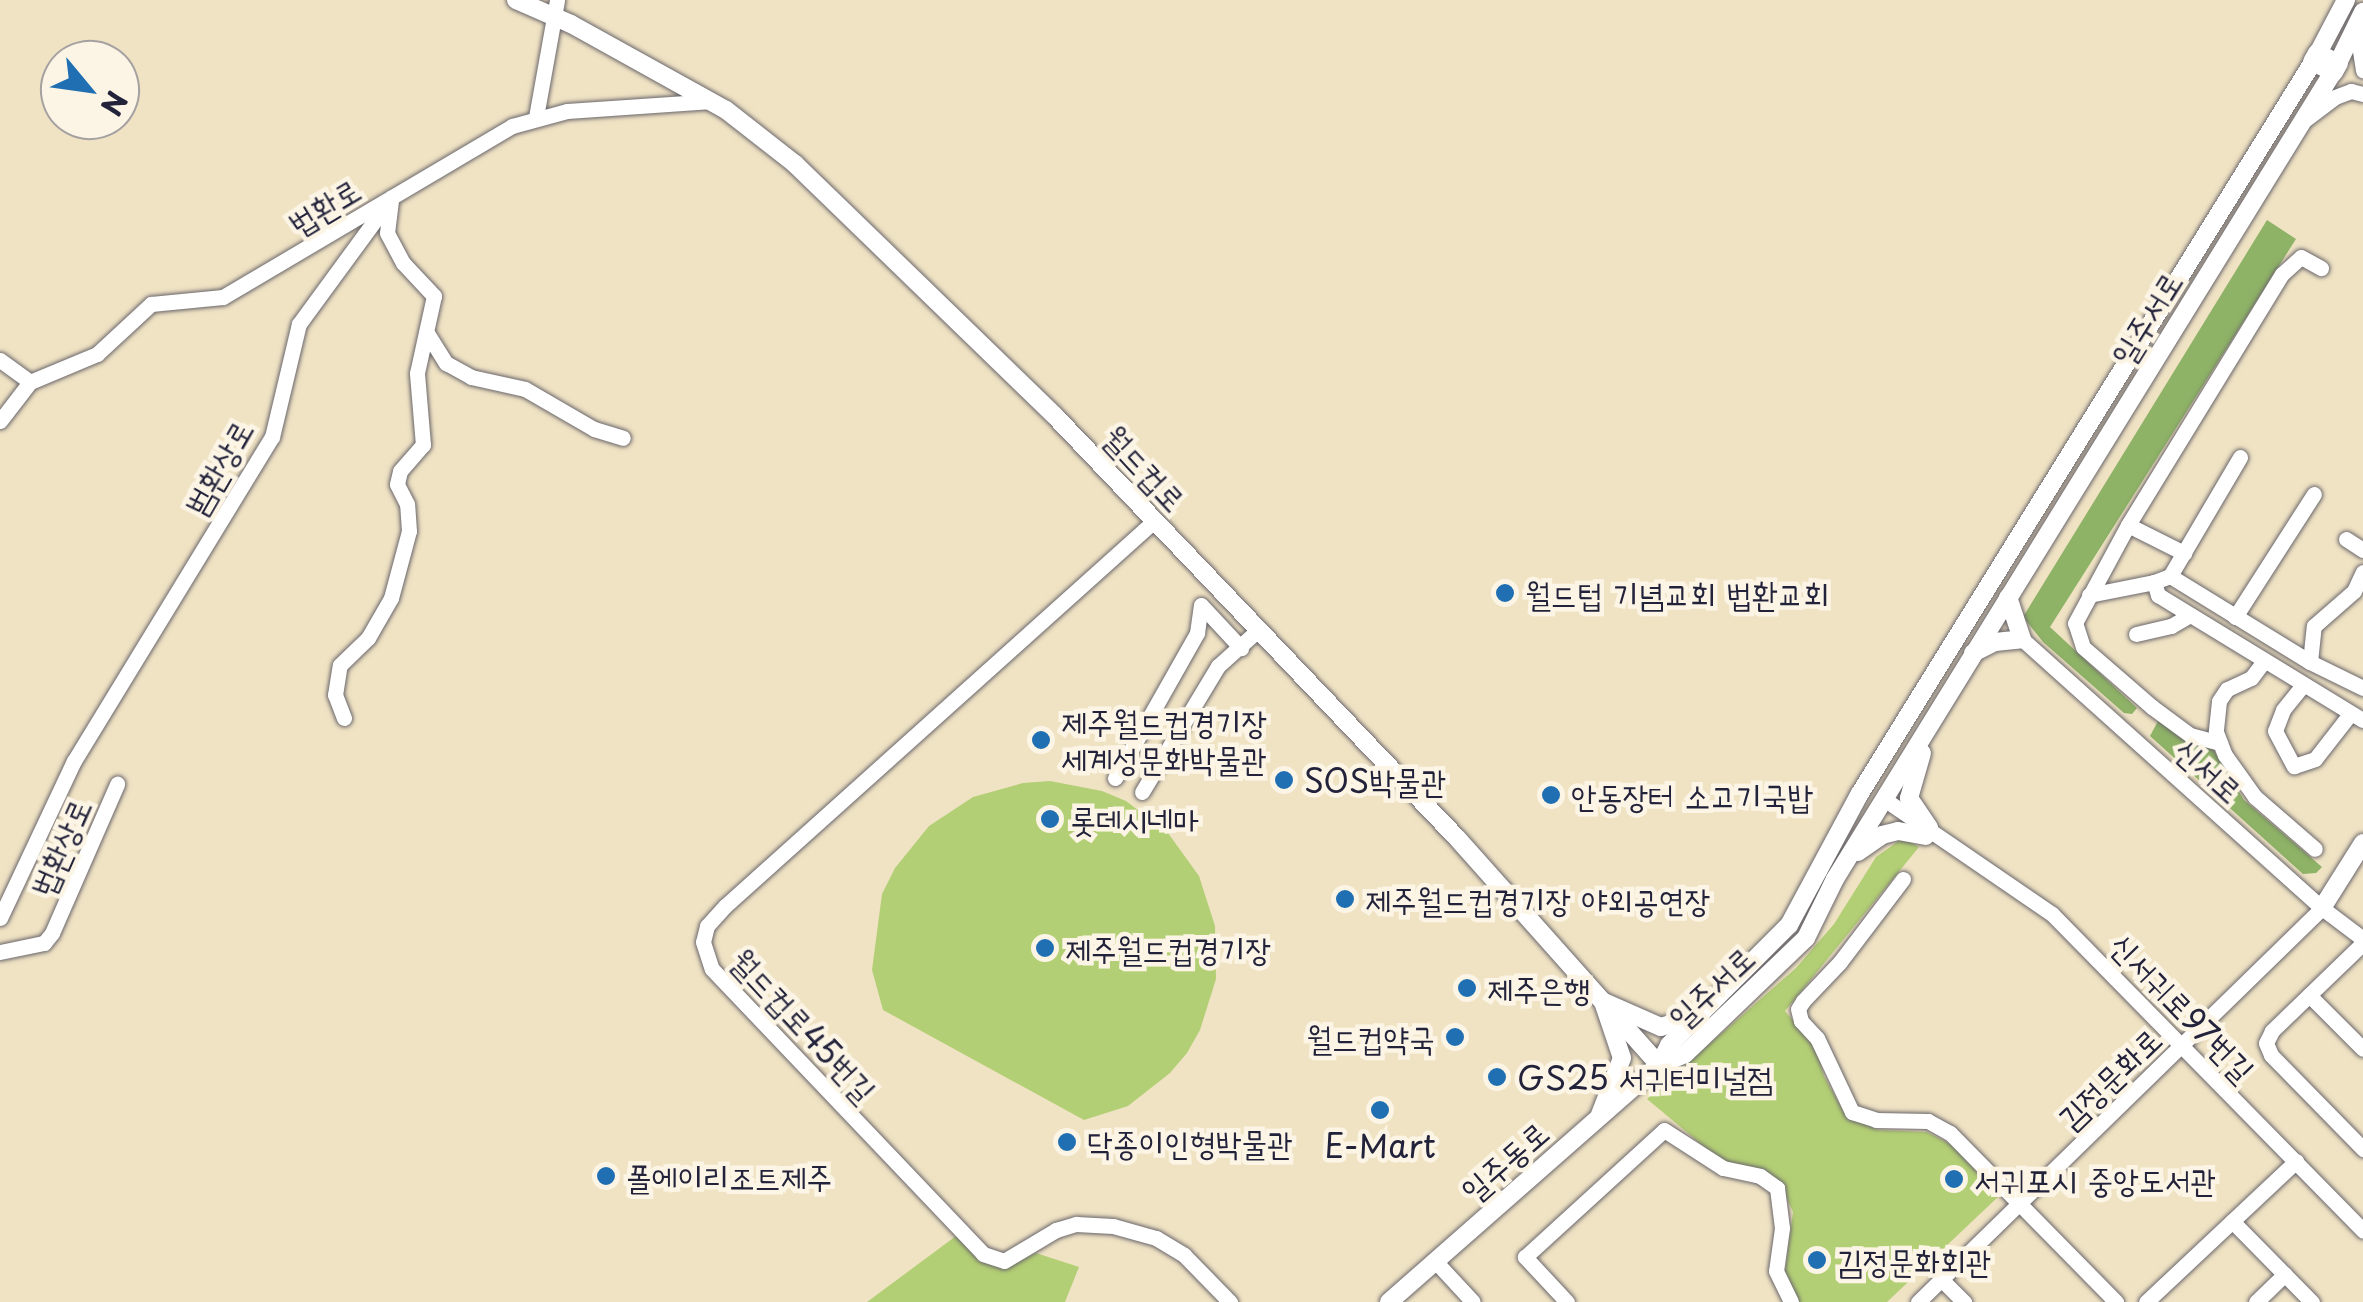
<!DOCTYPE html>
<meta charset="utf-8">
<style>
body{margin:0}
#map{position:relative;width:2363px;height:1302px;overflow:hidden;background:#f0e3c4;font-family:"Playpen Sans","Poor Story",sans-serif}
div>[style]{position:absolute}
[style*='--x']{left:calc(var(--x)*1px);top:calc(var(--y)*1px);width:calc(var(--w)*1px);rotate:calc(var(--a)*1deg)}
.green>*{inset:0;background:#b3cf75}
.forest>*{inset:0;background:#8eb266}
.roads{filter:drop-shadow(0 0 2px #6a666b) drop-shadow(0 0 2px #6a666b)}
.minor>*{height:15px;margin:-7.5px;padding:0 7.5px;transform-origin:7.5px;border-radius:7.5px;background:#fff}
.major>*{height:18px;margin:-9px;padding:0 9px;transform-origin:9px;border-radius:9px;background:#fff}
.highway>*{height:20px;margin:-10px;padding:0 10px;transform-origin:10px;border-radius:10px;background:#fff}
.dots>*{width:28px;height:28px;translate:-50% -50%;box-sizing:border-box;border:5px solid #fcf5e5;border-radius:50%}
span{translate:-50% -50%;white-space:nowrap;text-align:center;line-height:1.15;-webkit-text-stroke:9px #fcf5e5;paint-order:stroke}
.street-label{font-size:32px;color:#22223b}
.poi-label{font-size:32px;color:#22223b}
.left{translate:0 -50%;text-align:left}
.right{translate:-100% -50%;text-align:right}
.north{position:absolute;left:40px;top:40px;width:100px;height:100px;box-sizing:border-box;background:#fcf5e5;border:2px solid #a5a1a1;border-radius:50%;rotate:119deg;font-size:28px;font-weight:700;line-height:40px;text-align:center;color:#22223b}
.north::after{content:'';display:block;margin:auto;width:35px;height:45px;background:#1f6fb2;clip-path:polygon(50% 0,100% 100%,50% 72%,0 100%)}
</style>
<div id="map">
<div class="green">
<i style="clip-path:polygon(1050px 781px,1102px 791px,1126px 801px,1168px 833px,1199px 876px,1215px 926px,1216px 979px,1200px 1030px,1187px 1053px,1170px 1073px,1128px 1106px,1084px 1120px,883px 1010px,872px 970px,882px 894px,895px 868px,929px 826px,973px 797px,1023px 783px)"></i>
<i style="clip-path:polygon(1903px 838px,1919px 847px,1785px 1011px,1816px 1048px,1824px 1076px,1845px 1114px,1878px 1130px,1927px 1132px,1952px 1145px,1999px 1196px,1887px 1302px,1799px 1302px,1784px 1280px,1793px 1212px,1781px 1186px,1726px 1165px,1647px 1099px,1796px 968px,1834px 924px,1876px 857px)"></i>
<i style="clip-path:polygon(956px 1236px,1012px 1264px,1036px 1253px,1079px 1267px,1065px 1302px,867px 1302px)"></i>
</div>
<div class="forest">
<i style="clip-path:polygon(2267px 220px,2296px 239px,2050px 627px,2137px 708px,2132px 714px,2124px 713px,2043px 642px,2023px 617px)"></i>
<i style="clip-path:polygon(2158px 721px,2200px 747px,2213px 749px,2244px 800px,2322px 867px,2316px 873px,2303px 874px,2150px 736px)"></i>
</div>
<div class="roads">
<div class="minor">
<i style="--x:2356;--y:25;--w:46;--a:81.2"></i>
<i style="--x:536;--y:117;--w:119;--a:-79.8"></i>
<i style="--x:2306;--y:119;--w:36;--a:-37"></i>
<i style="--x:2335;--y:97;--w:17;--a:-21"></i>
<i style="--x:2351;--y:91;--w:12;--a:14"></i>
<i style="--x:427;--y:333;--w:36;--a:58"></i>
<i style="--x:446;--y:363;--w:29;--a:29"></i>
<i style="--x:471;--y:377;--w:55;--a:12.5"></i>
<i style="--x:525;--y:389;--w:80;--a:30.1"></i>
<i style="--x:594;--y:429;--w:30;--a:17"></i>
<i style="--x:0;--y:360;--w:37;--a:36"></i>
<i style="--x:0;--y:421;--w:49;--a:-52.4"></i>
<i style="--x:30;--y:382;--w:73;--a:-22.7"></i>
<i style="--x:97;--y:354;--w:74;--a:-42.8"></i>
<i style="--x:151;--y:304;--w:72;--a:-5.6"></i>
<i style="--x:223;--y:297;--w:336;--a:-30.6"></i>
<i style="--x:512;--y:126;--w:57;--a:-15.3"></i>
<i style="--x:567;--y:111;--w:145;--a:-3.9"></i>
<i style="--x:1154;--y:521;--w:576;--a:138.09"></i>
<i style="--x:725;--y:906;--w:27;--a:132"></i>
<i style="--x:707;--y:926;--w:16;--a:104"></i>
<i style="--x:703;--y:942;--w:28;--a:72"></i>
<i style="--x:712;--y:969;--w:393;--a:46.4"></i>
<i style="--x:983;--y:1254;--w:22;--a:18"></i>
<i style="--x:1004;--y:1261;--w:61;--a:-30.8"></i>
<i style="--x:1056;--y:1230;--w:21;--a:-17"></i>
<i style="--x:1076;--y:1224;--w:37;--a:3"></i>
<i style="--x:1113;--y:1226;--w:45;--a:15.6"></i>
<i style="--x:1156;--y:1238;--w:33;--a:31"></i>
<i style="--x:1184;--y:1255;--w:66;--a:45.6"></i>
<i style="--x:2128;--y:525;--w:63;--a:26.6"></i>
<i style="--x:2346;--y:539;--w:20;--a:33"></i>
<i style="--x:2170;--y:576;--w:138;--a:-59.5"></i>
<i style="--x:2089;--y:595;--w:66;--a:-11.3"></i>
<i style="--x:2235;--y:617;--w:146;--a:-57.3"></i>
<i style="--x:2136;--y:634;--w:36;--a:-13"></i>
<i style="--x:2171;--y:626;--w:22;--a:-30"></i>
<i style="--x:2022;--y:639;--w:403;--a:41.9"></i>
<i style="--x:2322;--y:908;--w:51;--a:37.1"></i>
<i style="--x:2264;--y:661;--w:21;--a:127"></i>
<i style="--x:2251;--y:678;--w:26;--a:155"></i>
<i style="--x:2227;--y:689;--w:14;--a:124"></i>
<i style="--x:2219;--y:701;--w:31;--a:96"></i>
<i style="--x:2216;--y:732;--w:25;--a:69"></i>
<i style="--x:2225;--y:755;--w:52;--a:54.5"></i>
<i style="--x:2255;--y:797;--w:79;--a:40.9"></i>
<i style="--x:2310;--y:662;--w:36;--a:-84"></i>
<i style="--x:2314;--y:626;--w:53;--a:-41.2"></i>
<i style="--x:2354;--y:591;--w:21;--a:-65"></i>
<i style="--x:2303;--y:685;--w:32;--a:129"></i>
<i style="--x:2283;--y:710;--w:22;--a:111"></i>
<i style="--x:2275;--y:731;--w:40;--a:62"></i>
<i style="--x:2294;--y:766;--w:22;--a:-18"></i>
<i style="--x:2315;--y:759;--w:57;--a:-52.1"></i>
<i style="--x:2363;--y:688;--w:59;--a:-153.9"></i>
<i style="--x:2310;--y:662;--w:164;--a:-148.4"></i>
<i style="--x:2170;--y:576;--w:17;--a:159"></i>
<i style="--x:2154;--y:582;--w:14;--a:73"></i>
<i style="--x:2158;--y:595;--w:240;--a:31.4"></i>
<i style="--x:344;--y:718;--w:25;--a:-111"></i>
<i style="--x:335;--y:695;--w:30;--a:-81"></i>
<i style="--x:340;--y:665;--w:39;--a:-44"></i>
<i style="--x:368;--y:638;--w:46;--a:-60.1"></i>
<i style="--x:391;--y:598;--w:69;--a:-75"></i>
<i style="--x:409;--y:531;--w:27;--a:-94"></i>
<i style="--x:407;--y:504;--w:22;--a:-117"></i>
<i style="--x:397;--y:484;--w:13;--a:-77"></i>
<i style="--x:400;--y:471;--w:35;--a:-49"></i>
<i style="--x:423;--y:445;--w:72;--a:-94.8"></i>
<i style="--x:417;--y:373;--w:79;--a:-77.6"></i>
<i style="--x:434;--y:296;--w:45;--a:-133.2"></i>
<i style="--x:403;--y:263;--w:34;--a:-118"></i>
<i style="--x:387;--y:233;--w:32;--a:-83"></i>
<i style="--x:2220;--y:743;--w:31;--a:-165"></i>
<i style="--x:2190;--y:735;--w:47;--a:-143.6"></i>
<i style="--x:2152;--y:707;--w:91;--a:-139"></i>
<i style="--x:2083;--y:647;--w:25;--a:-108"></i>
<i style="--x:2075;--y:623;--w:111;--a:-61.6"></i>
<i style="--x:2128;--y:525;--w:294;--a:-58.5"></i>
<i style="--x:2282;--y:274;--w:25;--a:-42"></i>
<i style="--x:2301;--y:257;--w:23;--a:29"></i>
<i style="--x:1115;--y:778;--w:167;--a:-60.5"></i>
<i style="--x:1197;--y:633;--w:28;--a:-82"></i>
<i style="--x:1201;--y:605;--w:59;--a:47.1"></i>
<i style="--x:1142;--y:792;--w:147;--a:-58.9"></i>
<i style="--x:1218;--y:666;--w:52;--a:-41.9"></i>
<i style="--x:1884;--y:799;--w:204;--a:34.4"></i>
<i style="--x:2052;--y:914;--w:444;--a:45.5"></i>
<i style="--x:1903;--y:879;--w:104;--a:127.2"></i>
<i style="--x:1840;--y:962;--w:54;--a:133.5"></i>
<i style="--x:1803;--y:1001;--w:9;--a:122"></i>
<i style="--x:1798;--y:1009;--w:12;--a:76"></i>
<i style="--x:1801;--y:1021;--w:23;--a:47"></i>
<i style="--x:1817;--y:1038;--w:82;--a:64.7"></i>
<i style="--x:1852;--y:1112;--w:25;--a:18"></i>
<i style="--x:1876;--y:1120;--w:52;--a:1.1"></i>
<i style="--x:1928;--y:1121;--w:25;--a:29"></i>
<i style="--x:1950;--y:1133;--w:237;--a:45.5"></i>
<i style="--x:0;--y:918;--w:174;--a:-64.8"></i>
<i style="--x:74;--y:761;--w:380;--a:-58.6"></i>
<i style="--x:272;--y:437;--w:116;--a:-76.6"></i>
<i style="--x:299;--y:324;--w:157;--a:-53.8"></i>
<i style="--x:2363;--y:943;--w:127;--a:136"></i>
<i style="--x:2272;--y:1031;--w:13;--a:117"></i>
<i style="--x:2266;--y:1043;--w:13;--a:67"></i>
<i style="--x:2271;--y:1055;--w:132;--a:45.6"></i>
<i style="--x:0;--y:952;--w:45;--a:-11.6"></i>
<i style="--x:44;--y:943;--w:13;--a:-51"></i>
<i style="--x:52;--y:933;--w:163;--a:-66.4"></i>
<i style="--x:2309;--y:995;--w:76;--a:45"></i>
<i style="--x:2232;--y:1221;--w:114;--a:45.4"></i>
<i style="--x:1436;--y:1262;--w:54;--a:47.2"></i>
<i style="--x:1941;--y:1279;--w:33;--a:45"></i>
<i style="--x:1567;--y:1302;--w:62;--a:-133"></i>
<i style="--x:1525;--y:1257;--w:188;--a:-42.4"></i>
<i style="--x:1664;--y:1130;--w:70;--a:32.8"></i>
<i style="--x:1723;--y:1168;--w:38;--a:12"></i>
<i style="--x:1760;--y:1176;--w:21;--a:35"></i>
<i style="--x:1777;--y:1188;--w:40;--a:82.9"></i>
<i style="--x:1782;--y:1228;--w:43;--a:97.9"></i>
<i style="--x:1776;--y:1271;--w:34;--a:64"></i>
<i style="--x:1918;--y:1302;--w:564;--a:-44.28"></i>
<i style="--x:2146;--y:1302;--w:206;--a:-43.2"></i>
<i style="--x:2256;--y:1302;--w:40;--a:-44"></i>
</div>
<div class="major">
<i style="--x:516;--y:0;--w:60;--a:23.6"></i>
<i style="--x:571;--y:24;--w:177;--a:29"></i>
<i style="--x:726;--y:110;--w:88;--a:38"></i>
<i style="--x:795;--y:164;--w:361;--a:44.1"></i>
<i style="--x:1054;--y:415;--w:584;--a:46.39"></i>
<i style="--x:1457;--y:838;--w:304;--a:48.3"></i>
<i style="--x:2346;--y:0;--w:60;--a:117.8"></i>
<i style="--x:2318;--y:53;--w:22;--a:27"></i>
<i style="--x:2338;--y:63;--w:57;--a:-63.9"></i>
<i style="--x:1973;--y:653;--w:25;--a:-27"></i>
<i style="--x:1995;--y:642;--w:27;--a:-6"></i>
<i style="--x:2022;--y:639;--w:44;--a:-108.4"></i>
<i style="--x:1922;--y:753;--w:47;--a:106.1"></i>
<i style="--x:1909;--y:798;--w:36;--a:56"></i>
<i style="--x:1858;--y:852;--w:29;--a:-35"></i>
<i style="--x:1882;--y:835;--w:16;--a:-14"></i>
<i style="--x:1898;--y:831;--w:28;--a:10"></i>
<i style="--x:2322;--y:908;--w:77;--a:-57.8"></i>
<i style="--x:1604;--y:1002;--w:62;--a:23.7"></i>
<i style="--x:1661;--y:1027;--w:36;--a:-18"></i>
<i style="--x:1599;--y:1117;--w:63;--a:-68.7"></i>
<i style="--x:1622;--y:1058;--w:59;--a:-108.7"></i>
<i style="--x:1389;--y:1302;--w:359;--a:-41.3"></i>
<i style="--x:1659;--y:1065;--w:22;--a:-63"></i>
<i style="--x:1669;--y:1045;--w:170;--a:-45"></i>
<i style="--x:1789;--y:925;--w:148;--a:-61.7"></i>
<i style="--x:1859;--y:795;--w:862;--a:-58.23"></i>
<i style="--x:2313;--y:62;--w:22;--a:27"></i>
<i style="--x:2333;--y:72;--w:948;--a:121.68"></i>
<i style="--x:1835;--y:879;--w:66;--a:116.2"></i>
<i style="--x:1806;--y:938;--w:168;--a:136.2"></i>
<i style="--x:1685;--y:1054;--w:28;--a:157"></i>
</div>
<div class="highway">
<i style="--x:2313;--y:62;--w:10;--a:-61"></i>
<i style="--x:2333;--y:72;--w:10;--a:-61"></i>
</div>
</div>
<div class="dots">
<i style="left:1505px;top:593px;background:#1f6fb2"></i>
<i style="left:1041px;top:740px;background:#1f6fb2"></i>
<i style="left:1284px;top:780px;background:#1f6fb2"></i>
<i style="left:1551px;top:795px;background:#1f6fb2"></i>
<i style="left:1050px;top:819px;background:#1f6fb2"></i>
<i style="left:1345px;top:899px;background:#1f6fb2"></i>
<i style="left:1045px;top:948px;background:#1f6fb2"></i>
<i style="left:1467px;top:988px;background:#1f6fb2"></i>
<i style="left:1455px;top:1037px;background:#1f6fb2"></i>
<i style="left:1497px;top:1077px;background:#1f6fb2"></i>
<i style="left:1380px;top:1110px;background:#1f6fb2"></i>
<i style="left:1067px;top:1142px;background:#1f6fb2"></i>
<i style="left:606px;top:1176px;background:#1f6fb2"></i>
<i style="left:1954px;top:1179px;background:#1f6fb2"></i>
<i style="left:1817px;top:1260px;background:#1f6fb2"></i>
</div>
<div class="street-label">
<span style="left:324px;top:206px;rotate:-31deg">법환로</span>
<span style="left:2146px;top:318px;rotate:-58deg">일주서로</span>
<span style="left:218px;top:467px;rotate:-60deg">범환상로</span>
<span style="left:1145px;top:468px;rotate:47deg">월드컵로</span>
<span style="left:2209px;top:770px;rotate:42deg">신서로</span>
<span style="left:60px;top:847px;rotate:-66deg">법환상로</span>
<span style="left:1711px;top:987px;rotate:-43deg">일주서로</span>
<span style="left:2183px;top:1007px;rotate:46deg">신서귀로97번길</span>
<span style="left:804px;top:1025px;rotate:47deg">월드컵로45번길</span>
<span style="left:2109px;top:1078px;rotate:-44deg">김정문화로</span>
<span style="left:1504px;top:1161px;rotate:-41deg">일주동로</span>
</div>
<div class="poi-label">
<span class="left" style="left:1525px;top:593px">월드텁 기념교회 법환교회</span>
<span class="left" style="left:1061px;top:740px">제주월드컵경기장<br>세계성문화박물관</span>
<span class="left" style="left:1304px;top:780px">SOS박물관</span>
<span class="left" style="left:1571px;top:795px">안동장터 소고기국밥</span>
<span class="left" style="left:1070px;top:819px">롯데시네마</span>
<span class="left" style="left:1365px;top:899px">제주월드컵경기장 야외공연장</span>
<span class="left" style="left:1065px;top:948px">제주월드컵경기장</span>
<span class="left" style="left:1487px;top:988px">제주은행</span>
<span class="right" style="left:1435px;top:1037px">월드컵약국</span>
<span class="left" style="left:1517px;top:1077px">GS25 서귀터미널점</span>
<span class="left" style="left:1087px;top:1142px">닥종이인형박물관</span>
<span style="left:1380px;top:1145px">E-Mart</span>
<span class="left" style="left:626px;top:1176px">폴에이리조트제주</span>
<span class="left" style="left:1974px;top:1179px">서귀포시 중앙도서관</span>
<span class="left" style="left:1837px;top:1260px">김정문화회관</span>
</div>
<div class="north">N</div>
</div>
